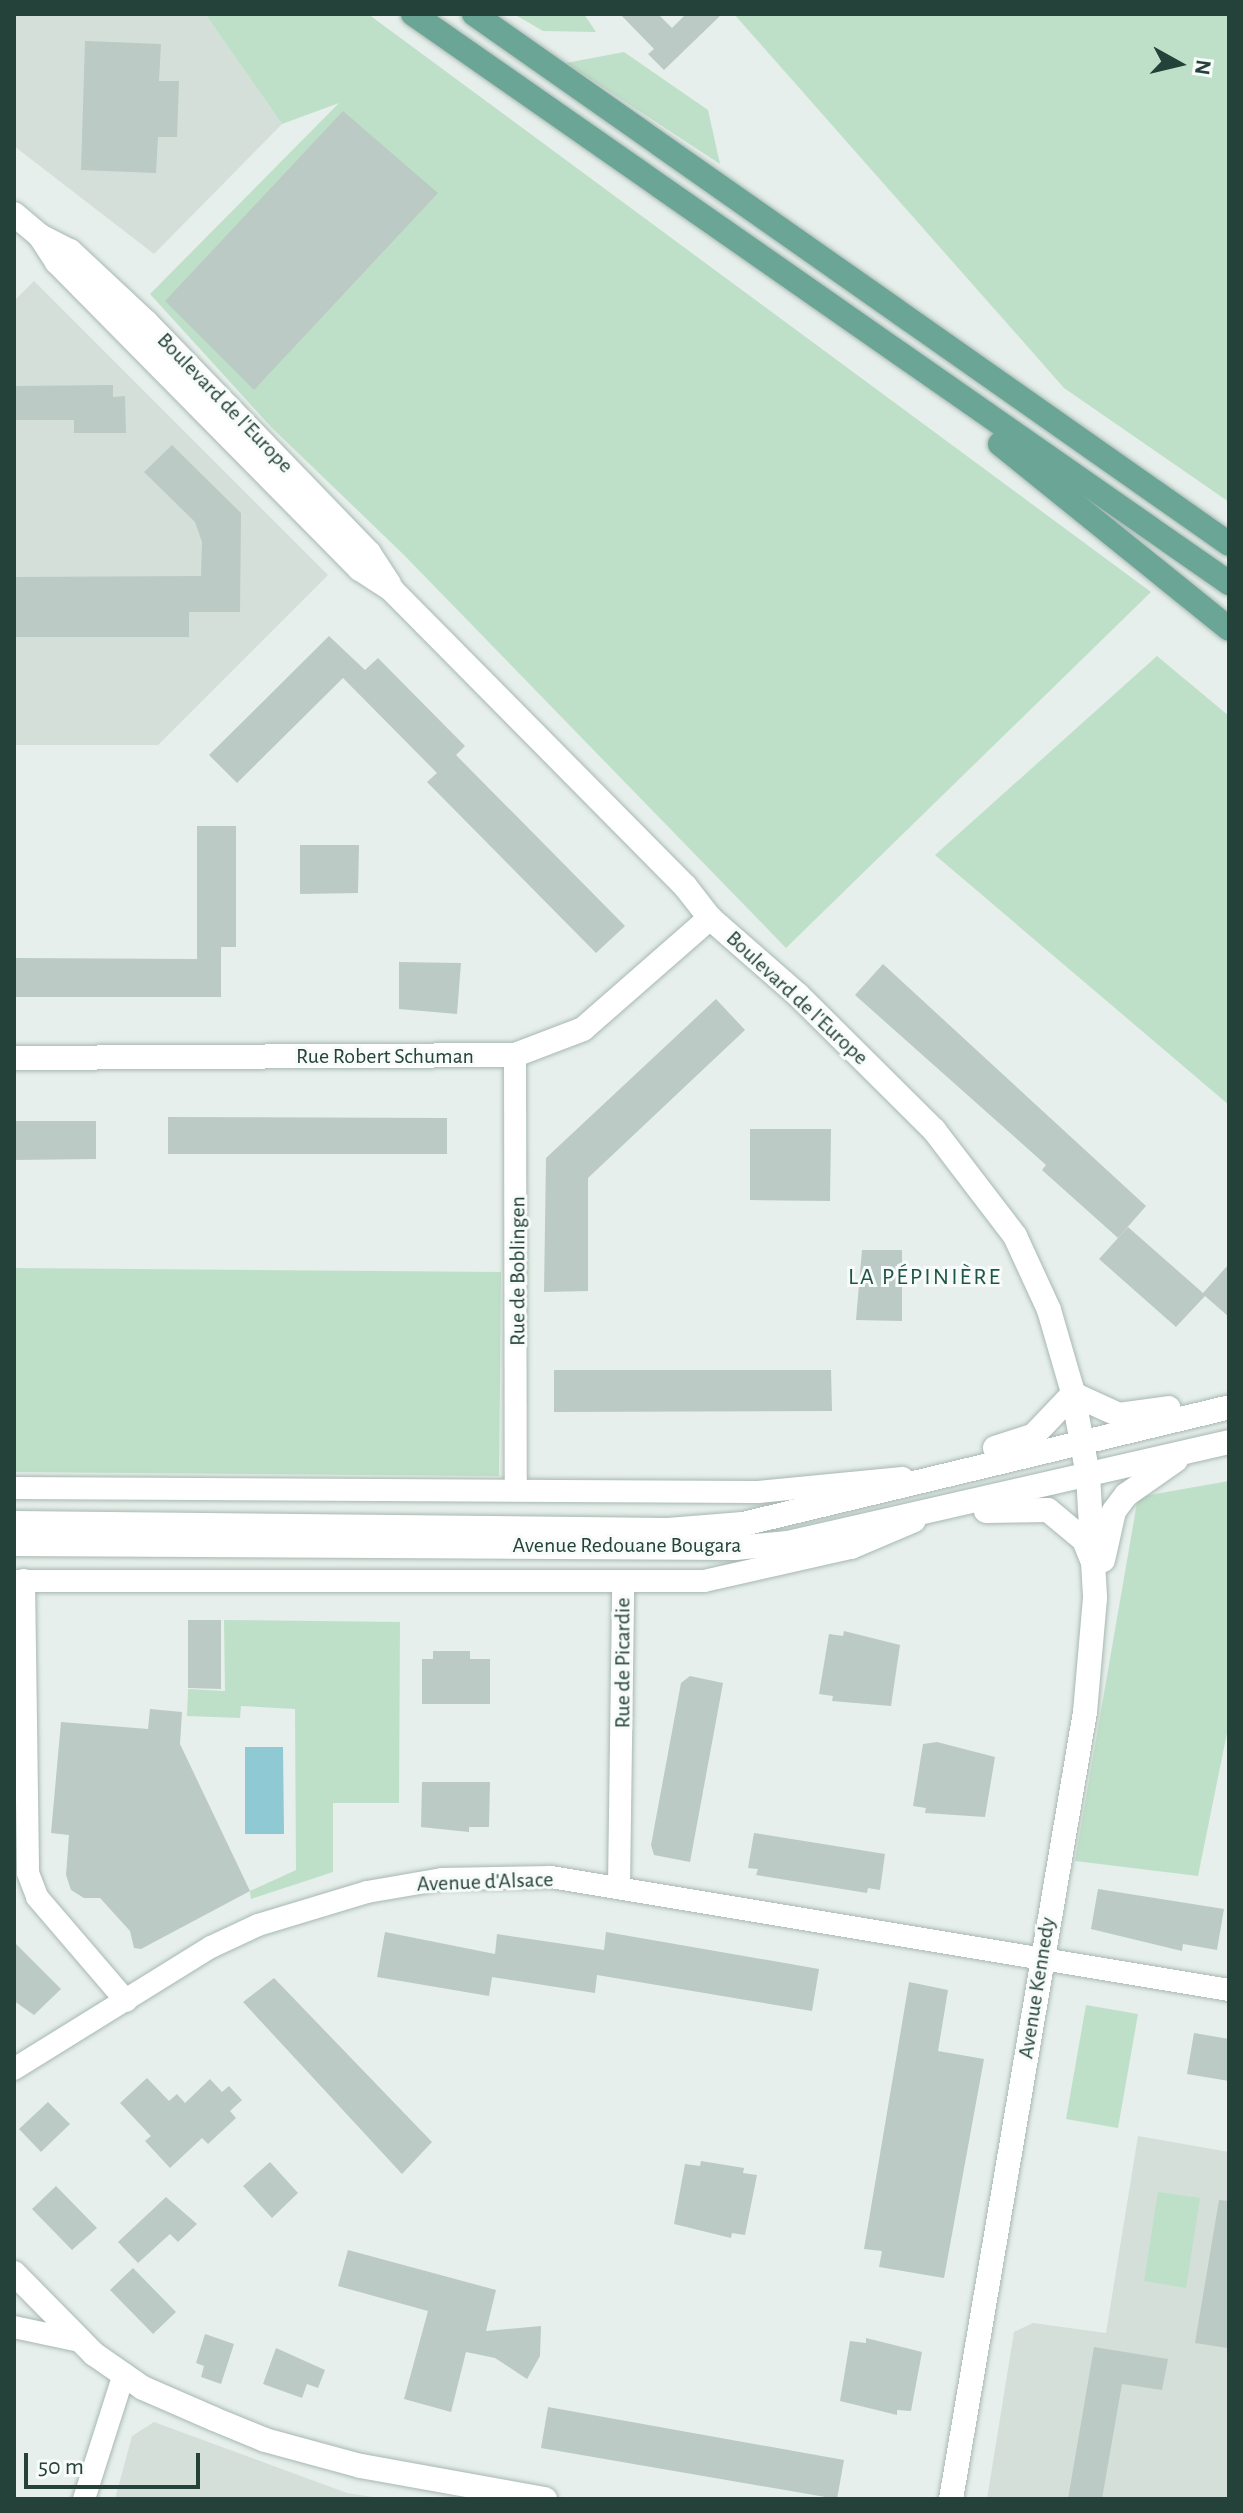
<!DOCTYPE html>
<meta charset="utf-8">
<style>
body{margin:0}
#map{position:relative;width:1243px;height:2513px;overflow:hidden;background:#e6efeb;font-family:"Alegreya Sans",sans-serif}
div>[style]{position:absolute}
[style*='--x']{left:calc(var(--x)*1px);top:calc(var(--y)*1px);width:calc(var(--w)*1px);rotate:calc(var(--a)*1deg)}
.built>*{inset:0;background:#d4dfda}
.green>*{inset:0;background:#bfe0c8}
.water>*{inset:0;background:#8ec9d4}
.building>*{inset:0;background:#bbcac4}
.roads{filter:drop-shadow(0 0 2px #a8b8b2) drop-shadow(0 0 2px #a8b8b2)}
.street>*{height:22px;margin:-11px;padding:0 11px;transform-origin:11px;border-radius:11px;background:#fff}
.secondary>*{height:24px;margin:-12px;padding:0 12px;transform-origin:12px;border-radius:12px;background:#fff}
.primary>*{height:24px;margin:-12px;padding:0 12px;transform-origin:12px;border-radius:12px;background:#6aa596}
span{translate:-50% -50%;white-space:nowrap;text-align:center;line-height:1.15;-webkit-text-stroke:6px #f7fbf9;paint-order:stroke}
.street-label{font-size:22px;color:#24423a}
.neighbourhood-label{font-size:24px;color:#1f5548;letter-spacing:2px}
.frame{position:absolute;inset:0;border:16px solid #24423a;pointer-events:none}
.north{position:absolute;left:1139px;top:24px;width:80px;height:80px;-webkit-text-stroke:6px #f7fbf9;paint-order:stroke;rotate:98deg;font-size:22px;font-weight:700;line-height:32px;text-align:center;color:#24423a}
.north::after{content:'';display:block;margin:auto;width:28px;height:36px;background:#24423a;clip-path:polygon(50% 0,100% 100%,50% 72%,0 100%)}
.scale{position:absolute;left:24px;top:2453px;width:176px;height:36px;box-sizing:border-box;border:4px solid #24423a;border-top:0;padding-left:10px;font-size:24px;line-height:28px;white-space:nowrap;color:#24423a;-webkit-text-stroke:6px #f7fbf9;paint-order:stroke}
</style>
<div id="map">
<div class="built">
<i style="clip-path:polygon(14px 14px,205px 14px,282px 124px,154px 254px,14px 146px)"></i>
<i style="clip-path:polygon(34px 281px,328px 575px,158px 745px,14px 745px,14px 301px)"></i>
<i style="clip-path:polygon(1138px 2136px,1229px 2152px,1229px 2499px,987px 2499px,1014px 2332px,1033px 2323px,1106px 2333px)"></i>
<i style="clip-path:polygon(154px 2422px,347px 2493px,386px 2499px,115px 2499px,132px 2436px)"></i>
</div>
<div class="green">
<i style="clip-path:polygon(205px 14px,368px 14px,1151px 592px,786px 948px,403px 554px,271px 427px,150px 294px,339px 103px,282px 124px)"></i>
<i style="clip-path:polygon(514px 14px,584px 14px,596px 32px,543px 31px)"></i>
<i style="clip-path:polygon(734px 14px,1229px 14px,1229px 502px,1064px 388px)"></i>
<i style="clip-path:polygon(624px 52px,708px 110px,720px 164px,566px 63px)"></i>
<i style="clip-path:polygon(1157px 656px,1229px 716px,1229px 1105px,935px 855px)"></i>
<i style="clip-path:polygon(14px 1268px,501px 1272px,499px 1476px,14px 1472px)"></i>
<i style="clip-path:polygon(1229px 1481px,1229px 1723px,1198px 1876px,1075px 1861px,1138px 1497px)"></i>
<i style="clip-path:polygon(224px 1620px,400px 1622px,399px 1803px,333px 1803px,333px 1872px,251px 1899px,250px 1891px,296px 1870px,295px 1709px,241px 1706px,240px 1718px,187px 1716px,188px 1689px,225px 1691px)"></i>
<i style="clip-path:polygon(1086px 2005px,1138px 2014px,1118px 2128px,1066px 2119px)"></i>
<i style="clip-path:polygon(1158px 2192px,1200px 2198px,1186px 2288px,1144px 2281px)"></i>
</div>
<div class="water">
<i style="clip-path:polygon(245px 1747px,283px 1747px,284px 1834px,245px 1834px)"></i>
</div>
<div class="building">
<i style="clip-path:polygon(620px 14px,658px 14px,672px 28px,686px 14px,722px 14px,664px 70px,648px 54px,654px 49px)"></i>
<i style="clip-path:polygon(85px 41px,161px 44px,159px 81px,179px 81px,177px 137px,158px 137px,156px 173px,81px 170px)"></i>
<i style="clip-path:polygon(343px 111px,438px 193px,254px 390px,165px 301px)"></i>
<i style="clip-path:polygon(113px 385px,113px 397px,125px 396px,126px 433px,74px 433px,74px 420px,14px 420px,14px 386px)"></i>
<i style="clip-path:polygon(172px 445px,241px 513px,240px 612px,189px 612px,189px 637px,14px 637px,14px 577px,201px 576px,202px 542px,195px 522px,144px 472px)"></i>
<i style="clip-path:polygon(329px 636px,365px 670px,378px 658px,465px 746px,456px 755px,625px 926px,596px 953px,427px 782px,437px 773px,343px 678px,237px 783px,209px 755px)"></i>
<i style="clip-path:polygon(197px 826px,236px 826px,236px 947px,221px 947px,221px 997px,14px 997px,14px 958px,197px 959px)"></i>
<i style="clip-path:polygon(300px 845px,359px 845px,358px 893px,300px 894px)"></i>
<i style="clip-path:polygon(399px 962px,461px 963px,457px 1014px,399px 1009px)"></i>
<i style="clip-path:polygon(883px 964px,1146px 1206px,1118px 1238px,1042px 1170px,1046px 1165px,855px 995px)"></i>
<i style="clip-path:polygon(716px 999px,745px 1030px,588px 1178px,588px 1291px,544px 1292px,546px 1158px)"></i>
<i style="clip-path:polygon(168px 1117px,447px 1118px,447px 1154px,168px 1154px)"></i>
<i style="clip-path:polygon(14px 1121px,96px 1121px,96px 1159px,14px 1160px)"></i>
<i style="clip-path:polygon(750px 1129px,831px 1129px,830px 1201px,750px 1200px)"></i>
<i style="clip-path:polygon(1128px 1227px,1203px 1293px,1229px 1264px,1229px 1317px,1205px 1296px,1176px 1327px,1099px 1259px)"></i>
<i style="clip-path:polygon(862px 1250px,902px 1250px,902px 1321px,856px 1320px)"></i>
<i style="clip-path:polygon(554px 1370px,831px 1370px,832px 1411px,554px 1412px)"></i>
<i style="clip-path:polygon(188px 1620px,221px 1620px,221px 1689px,188px 1688px)"></i>
<i style="clip-path:polygon(844px 1631px,900px 1645px,891px 1706px,832px 1701px,833px 1696px,819px 1694px,829px 1634px,843px 1636px)"></i>
<i style="clip-path:polygon(433px 1651px,470px 1651px,470px 1659px,490px 1659px,490px 1704px,422px 1704px,422px 1659px,433px 1659px)"></i>
<i style="clip-path:polygon(690px 1676px,723px 1683px,690px 1862px,654px 1855px,651px 1845px,681px 1683px)"></i>
<i style="clip-path:polygon(150px 1709px,182px 1712px,180px 1744px,250px 1891px,141px 1949px,134px 1948px,130px 1931px,100px 1898px,84px 1898px,71px 1890px,66px 1875px,69px 1835px,51px 1833px,61px 1722px,148px 1729px)"></i>
<i style="clip-path:polygon(937px 1742px,995px 1757px,985px 1817px,925px 1813px,926px 1808px,913px 1806px,923px 1744px)"></i>
<i style="clip-path:polygon(422px 1782px,490px 1782px,489px 1827px,469px 1827px,469px 1832px,421px 1827px)"></i>
<i style="clip-path:polygon(754px 1833px,885px 1854px,880px 1890px,868px 1888px,867px 1893px,756px 1875px,758px 1869px,748px 1868px)"></i>
<i style="clip-path:polygon(1098px 1889px,1224px 1909px,1217px 1950px,1183px 1944px,1182px 1951px,1091px 1929px)"></i>
<i style="clip-path:polygon(385px 1932px,495px 1954px,497px 1934px,604px 1950px,606px 1932px,819px 1969px,812px 2011px,597px 1975px,595px 1993px,492px 1977px,489px 1996px,377px 1977px)"></i>
<i style="clip-path:polygon(14px 1942px,61px 1989px,34px 2015px,14px 2001px)"></i>
<i style="clip-path:polygon(274px 1978px,432px 2142px,402px 2174px,243px 2002px)"></i>
<i style="clip-path:polygon(909px 1982px,948px 1990px,938px 2051px,984px 2059px,944px 2278px,879px 2267px,882px 2251px,864px 2249px)"></i>
<i style="clip-path:polygon(1194px 2033px,1229px 2039px,1229px 2081px,1187px 2074px)"></i>
<i style="clip-path:polygon(147px 2078px,169px 2101px,177px 2094px,185px 2103px,210px 2079px,222px 2092px,229px 2086px,242px 2100px,230px 2111px,236px 2118px,208px 2144px,202px 2138px,170px 2168px,145px 2141px,151px 2136px,120px 2103px)"></i>
<i style="clip-path:polygon(48px 2102px,70px 2124px,41px 2152px,19px 2129px)"></i>
<i style="clip-path:polygon(701px 2161px,744px 2168px,743px 2173px,757px 2175px,745px 2235px,732px 2233px,731px 2238px,674px 2224px,685px 2164px,700px 2166px)"></i>
<i style="clip-path:polygon(270px 2162px,298px 2193px,272px 2218px,243px 2186px)"></i>
<i style="clip-path:polygon(56px 2186px,97px 2228px,72px 2250px,32px 2209px)"></i>
<i style="clip-path:polygon(166px 2197px,197px 2224px,178px 2242px,170px 2234px,138px 2263px,118px 2242px)"></i>
<i style="clip-path:polygon(1219px 2200px,1229px 2201px,1227px 2348px,1195px 2343px)"></i>
<i style="clip-path:polygon(348px 2250px,496px 2290px,486px 2331px,541px 2326px,540px 2356px,527px 2379px,495px 2358px,466px 2352px,451px 2412px,404px 2399px,428px 2311px,338px 2286px)"></i>
<i style="clip-path:polygon(133px 2268px,176px 2312px,153px 2334px,110px 2290px)"></i>
<i style="clip-path:polygon(205px 2334px,234px 2344px,221px 2384px,201px 2377px,204px 2366px,196px 2363px)"></i>
<i style="clip-path:polygon(866px 2338px,922px 2352px,911px 2411px,897px 2410px,897px 2415px,840px 2401px,850px 2341px,866px 2343px)"></i>
<i style="clip-path:polygon(1094px 2347px,1168px 2359px,1162px 2390px,1122px 2384px,1102px 2499px,1068px 2499px)"></i>
<i style="clip-path:polygon(276px 2348px,325px 2370px,318px 2388px,307px 2384px,302px 2398px,263px 2384px)"></i>
<i style="clip-path:polygon(548px 2407px,844px 2460px,837px 2499px,541px 2448px)"></i>
</div>
<div class="roads">
<div class="street">
<i style="--x:515;--y:1055;--w:432;--a:89.9"></i>
<i style="--x:14;--y:1488;--w:744;--a:0.31"></i>
<i style="--x:758;--y:1492;--w:145;--a:-5.6"></i>
<i style="--x:24;--y:1580;--w:293;--a:89.2"></i>
<i style="--x:28;--y:1873;--w:26;--a:69"></i>
<i style="--x:37;--y:1897;--w:137;--a:49.4"></i>
<i style="--x:14;--y:1581;--w:690;--a:0"></i>
<i style="--x:704;--y:1581;--w:151;--a:-12.7"></i>
<i style="--x:851;--y:1548;--w:69;--a:-22.9"></i>
<i style="--x:619;--y:1886;--w:302;--a:-89.2"></i>
<i style="--x:14;--y:2069;--w:232;--a:-31.8"></i>
<i style="--x:211;--y:1947;--w:52;--a:-25.1"></i>
<i style="--x:258;--y:1925;--w:114;--a:-16.8"></i>
<i style="--x:367;--y:1892;--w:76;--a:-9.8"></i>
<i style="--x:442;--y:1879;--w:109;--a:-1.1"></i>
<i style="--x:551;--y:1877;--w:687;--a:9.46"></i>
<i style="--x:14;--y:2327;--w:67;--a:12"></i>
<i style="--x:84;--y:2499;--w:131;--a:-72.3"></i>
</div>
<div class="secondary">
<i style="--x:14;--y:214;--w:34;--a:40"></i>
<i style="--x:40;--y:236;--w:34;--a:27"></i>
<i style="--x:70;--y:251;--w:104;--a:43.1"></i>
<i style="--x:146;--y:322;--w:321;--a:46"></i>
<i style="--x:369;--y:553;--w:37;--a:57"></i>
<i style="--x:40;--y:236;--w:31;--a:57"></i>
<i style="--x:57;--y:262;--w:431;--a:45.4"></i>
<i style="--x:360;--y:569;--w:38;--a:33"></i>
<i style="--x:392;--y:590;--w:416;--a:45.3"></i>
<i style="--x:685;--y:886;--w:41;--a:52"></i>
<i style="--x:710;--y:918;--w:117;--a:41.2"></i>
<i style="--x:798;--y:995;--w:192;--a:44.8"></i>
<i style="--x:934;--y:1130;--w:133;--a:52.6"></i>
<i style="--x:1015;--y:1236;--w:81;--a:65.3"></i>
<i style="--x:1049;--y:1310;--w:82;--a:73.8"></i>
<i style="--x:1072;--y:1389;--w:87;--a:79.5"></i>
<i style="--x:1088;--y:1475;--w:123;--a:86.7"></i>
<i style="--x:1095;--y:1598;--w:114;--a:95"></i>
<i style="--x:1085;--y:1712;--w:798;--a:99.66"></i>
<i style="--x:14;--y:1058;--w:501;--a:-0.34"></i>
<i style="--x:515;--y:1055;--w:73;--a:-20.9"></i>
<i style="--x:583;--y:1029;--w:169;--a:-41.2"></i>
<i style="--x:1073;--y:1394;--w:51;--a:24.5"></i>
<i style="--x:1119;--y:1415;--w:50;--a:-8"></i>
<i style="--x:995;--y:1448;--w:40;--a:-18"></i>
<i style="--x:1033;--y:1436;--w:58;--a:-46.4"></i>
<i style="--x:986;--y:1511;--w:62;--a:-0.9"></i>
<i style="--x:1048;--y:1510;--w:47;--a:39.8"></i>
<i style="--x:1084;--y:1540;--w:22;--a:68"></i>
<i style="--x:14;--y:1523;--w:654;--a:0.61"></i>
<i style="--x:668;--y:1530;--w:75;--a:-4.6"></i>
<i style="--x:743;--y:1524;--w:500;--a:-13.5"></i>
<i style="--x:14;--y:1544;--w:721;--a:0.32"></i>
<i style="--x:735;--y:1548;--w:53;--a:-5.4"></i>
<i style="--x:788;--y:1543;--w:452;--a:-12.9"></i>
<i style="--x:1103;--y:1560;--w:50;--a:-77.3"></i>
<i style="--x:1114;--y:1511;--w:20;--a:-53"></i>
<i style="--x:1126;--y:1495;--w:61;--a:-35"></i>
<i style="--x:14;--y:2273;--w:114;--a:45.4"></i>
<i style="--x:94;--y:2354;--w:60;--a:34.8"></i>
<i style="--x:143;--y:2388;--w:77;--a:23.6"></i>
<i style="--x:214;--y:2419;--w:55;--a:22.4"></i>
<i style="--x:265;--y:2440;--w:99;--a:15.2"></i>
<i style="--x:361;--y:2466;--w:187;--a:10.2"></i>
</div>
<div class="primary">
<i style="--x:413;--y:14;--w:995;--a:34.89"></i>
<i style="--x:474;--y:14;--w:922;--a:35.07"></i>
<i style="--x:1000;--y:444;--w:294;--a:38.9"></i>
</div>
</div>
<div class="street-label">
<span style="left:225px;top:403px;rotate:46deg">Boulevard de l'Europe</span>
<span style="left:797px;top:998px;rotate:43deg">Boulevard de l'Europe</span>
<span style="left:385px;top:1057px">Rue Robert Schuman</span>
<span style="left:518px;top:1271px;rotate:-90deg">Rue de Boblingen</span>
<span style="left:627px;top:1546px">Avenue Redouane Bougara</span>
<span style="left:623px;top:1663px;rotate:-90deg">Rue de Picardie</span>
<span style="left:485px;top:1882px;rotate:-2deg">Avenue d'Alsace</span>
<span style="left:1037px;top:1988px;rotate:-81deg">Avenue Kennedy</span>
</div>
<div class="neighbourhood-label">
<span style="left:925px;top:1278px">LA PÉPINIÈRE</span>
</div>
<div class="frame"></div>
<div class="north">N</div>
<div class="scale">50 m</div>
</div>
